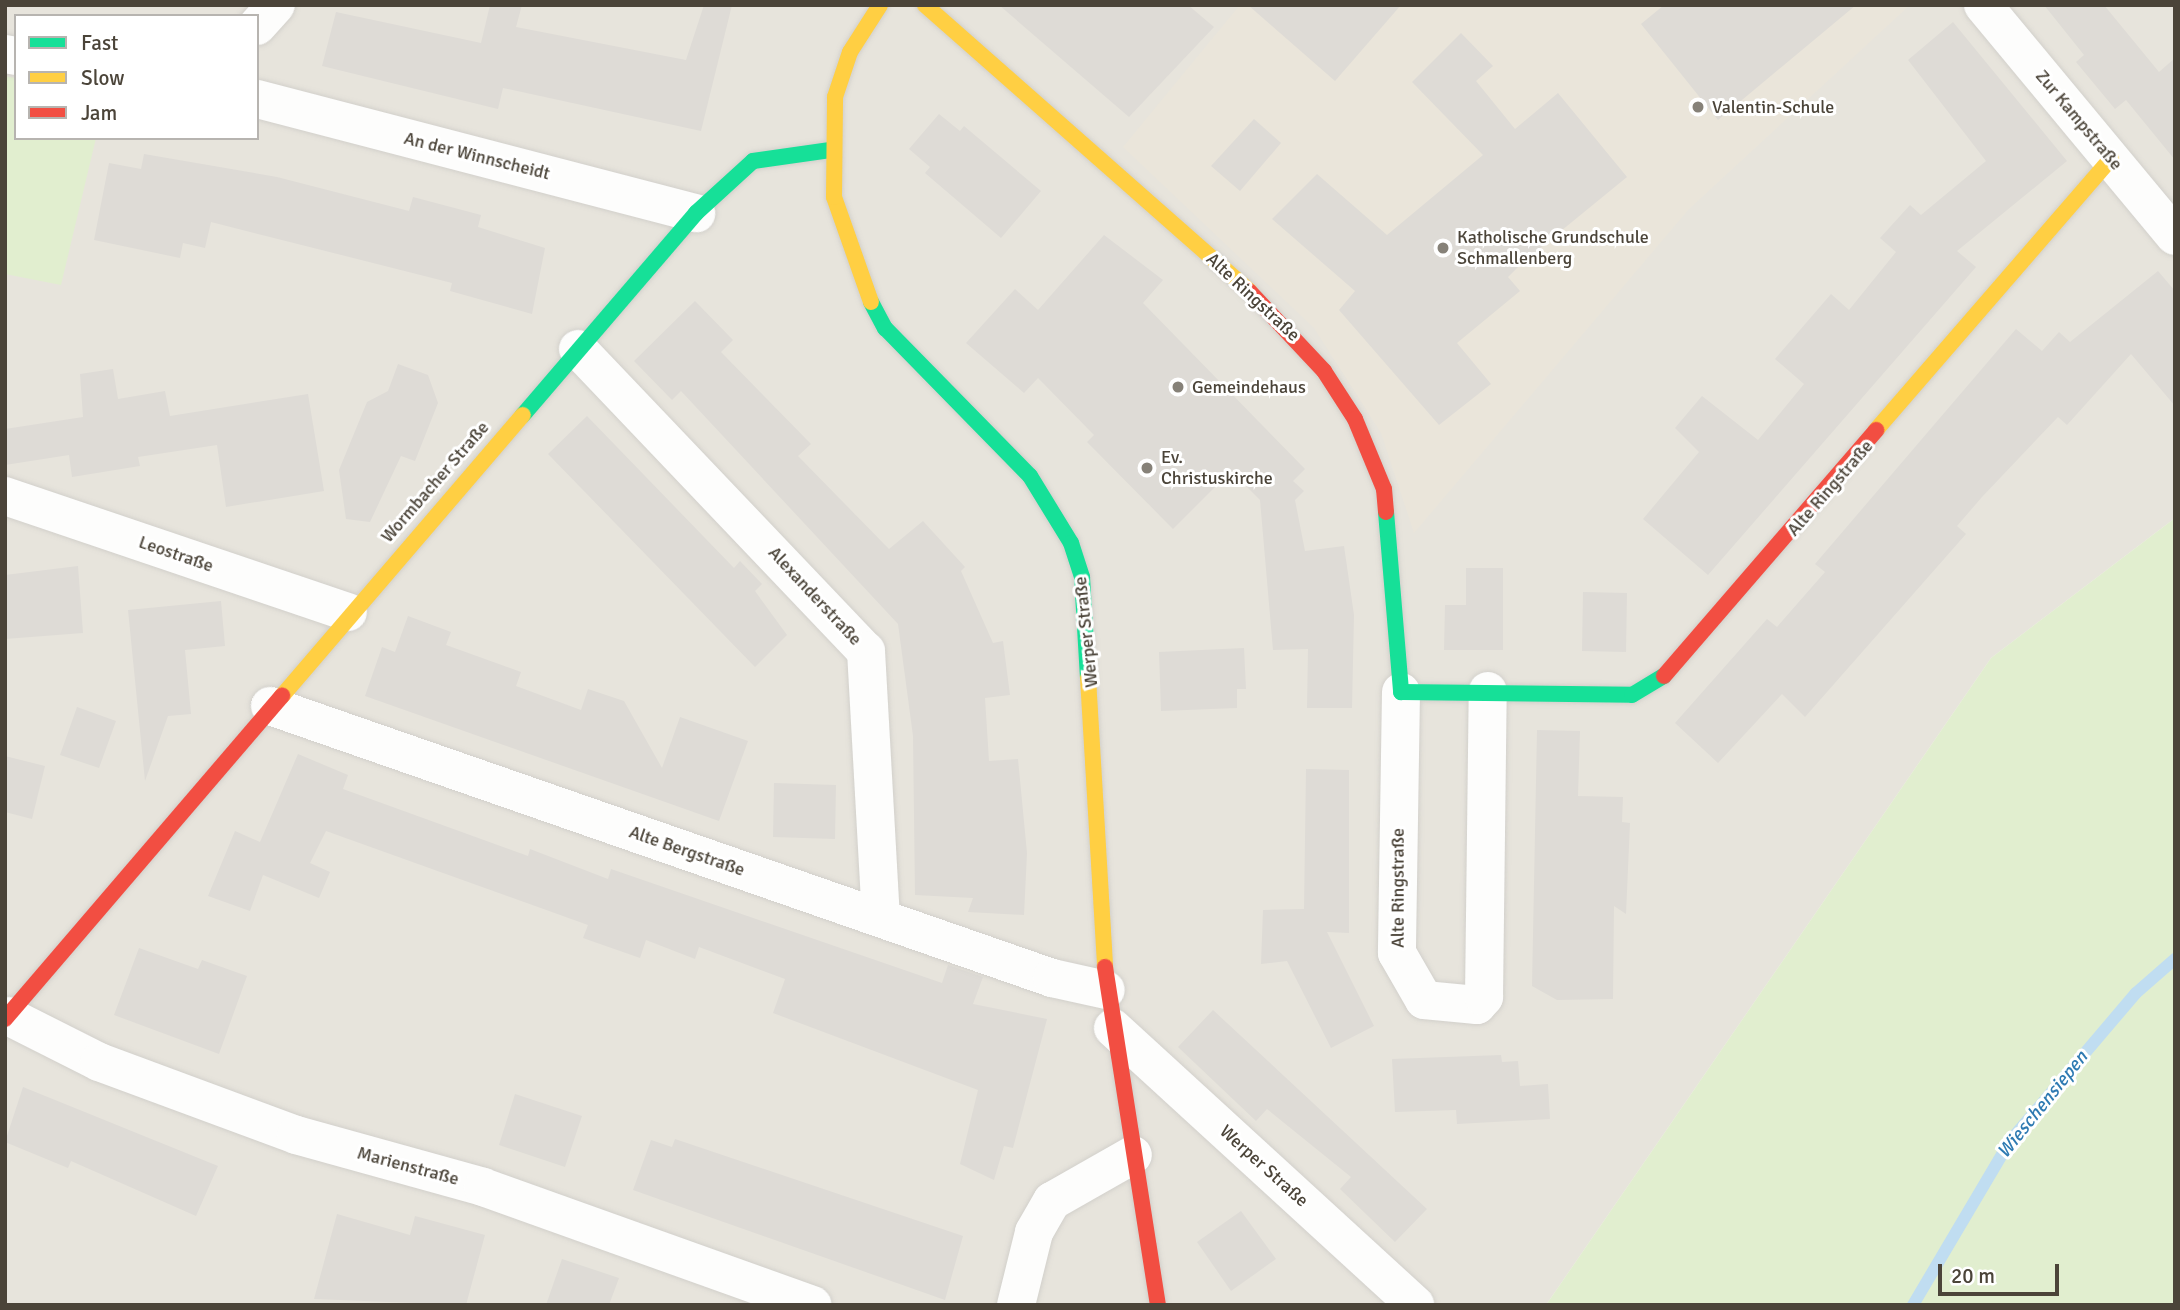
<!DOCTYPE html>
<meta charset="utf-8">
<style>
body{margin:0}
#map{position:relative;width:2180px;height:1310px;overflow:hidden;background:#f4f2ee;font-family:Signika,sans-serif}
div>[style]{position:absolute}
[style*='--x']{left:calc(var(--x)*1px);top:calc(var(--y)*1px);width:calc(var(--w)*1px);rotate:calc(var(--a)*1deg)}
.residential>*{inset:0;background:#e7e4dc}
.education>*{inset:0;background:#eae5da}
.green>*{inset:0;background:#e1eecf}
.stream>*{height:12px;margin:-6px;padding:0 6px;transform-origin:6px;border-radius:6px;background:#c0ddf1}
.building>*{inset:0;background:#dedbd6}
.roads{filter:drop-shadow(0 0 2px #d2d0cb) drop-shadow(0 0 2px #d2d0cb)}
.street>*{height:38px;margin:-19px;padding:0 19px;transform-origin:19px;border-radius:19px;background:#fdfdfc}
.fast>*{height:16px;margin:-8px;padding:0 8px;transform-origin:8px;border-radius:8px;background:#16e098}
.slow>*{height:16px;margin:-8px;padding:0 8px;transform-origin:8px;border-radius:8px;background:#ffcf43}
.jam>*{height:16px;margin:-8px;padding:0 8px;transform-origin:8px;border-radius:8px;background:#f24e42}
.dots>*{width:19px;height:19px;translate:-50% -50%;box-sizing:border-box;border:4px solid #fff;border-radius:50%}
span{translate:-50% -50%;white-space:nowrap;text-align:center;line-height:1.15;-webkit-text-stroke:6px #fff;paint-order:stroke}
.poi-label{font-size:18px;color:#4b4439}
.left{translate:0 -50%;text-align:left}
.street-label{font-size:18px;color:#4b4439}
.water-label{font-size:19px;color:#2e7ab2;font-style:italic}
.frame{position:absolute;inset:0;border:7px solid #4b4439;pointer-events:none}
.legend{position:absolute;left:14px;top:14px;width:245px;height:126px;box-sizing:border-box;background:#fff;border:2px solid #b7b4b0;margin:0;padding:9px 12px;list-style:none;font-size:21px;color:#4b4439}
.legend li{display:flex;align-items:center;gap:14px;height:35px}
.legend b{width:35px;border:2px solid #b7b4b0}
.scale{position:absolute;left:1938px;top:1264px;width:121px;height:32px;box-sizing:border-box;border:4px solid #4b4439;border-top:0;padding-left:9px;font-size:21px;line-height:24px;white-space:nowrap;color:#4b4439;-webkit-text-stroke:5px #fff;paint-order:stroke}
</style>
<div id="map">
<div class="residential">
<i style="clip-path:polygon(evenodd,5px 5px,2175px 5px,2175px 518px,1991px 658px,1546px 1305px,5px 1305px,5px 5px,16px 16px,257px 16px,257px 138px,16px 138px,16px 16px)"></i>
</div>
<div class="education">
<i style="clip-path:polygon(1240px 5px,1910px 5px,1689px 209px,1414px 533px,1381px 433px,1314px 328px,1123px 147px)"></i>
</div>
<div class="green">
<i style="clip-path:polygon(5px 76px,16px 78px,16px 138px,96px 138px,61px 285px,5px 274px)"></i>
<i style="clip-path:polygon(2175px 518px,2175px 1305px,1546px 1305px,1991px 658px)"></i>
</div>
<div class="stream">
<i style="--x:1913;--y:1305;--w:191;--a:-59.4"></i>
<i style="--x:2010;--y:1141;--w:194;--a:-49.6"></i>
<i style="--x:2136;--y:993;--w:52;--a:-41.1"></i>
</div>
<div class="building">
<i style="clip-path:polygon(490px 5px,522px 5px,516px 27px,686px 60px,704px 5px,732px 5px,701px 131px,503px 88px,498px 109px,322px 66px,336px 12px,481px 43px)"></i>
<i style="clip-path:polygon(999px 5px,1188px 5px,1214px 27px,1129px 117px)"></i>
<i style="clip-path:polygon(1248px 5px,1401px 5px,1335px 81px)"></i>
<i style="clip-path:polygon(1664px 5px,1856px 5px,1718px 120px,1641px 24px)"></i>
<i style="clip-path:polygon(2044px 5px,2104px 5px,2159px 72px,2175px 58px,2175px 160px,2126px 100px,2115px 109px,2076px 62px,2084px 55px)"></i>
<i style="clip-path:polygon(1953px 22px,2067px 161px,1957px 251px,1976px 267px,1708px 575px,1643px 519px,1699px 452px,1675px 428px,1702px 396px,1758px 440px,1804px 384px,1775px 359px,1831px 294px,1849px 310px,1896px 252px,1880px 238px,1910px 205px,1921px 215px,1986px 161px,1908px 60px)"></i>
<i style="clip-path:polygon(1461px 33px,1493px 66px,1476px 81px,1515px 129px,1558px 93px,1627px 177px,1523px 262px,1508px 277px,1520px 291px,1457px 343px,1491px 384px,1439px 425px,1339px 310px,1355px 291px,1272px 219px,1317px 174px,1387px 235px,1483px 155px,1412px 82px)"></i>
<i style="clip-path:polygon(939px 114px,960px 131px,964px 126px,1041px 191px,1001px 238px,925px 173px,930px 167px,909px 149px)"></i>
<i style="clip-path:polygon(1254px 119px,1281px 143px,1240px 191px,1211px 166px)"></i>
<i style="clip-path:polygon(144px 154px,277px 177px,409px 211px,413px 197px,481px 215px,478px 227px,545px 248px,532px 314px,450px 291px,452px 283px,211px 222px,205px 248px,183px 243px,180px 258px,94px 240px,109px 163px,141px 169px)"></i>
<i style="clip-path:polygon(1104px 235px,1163px 280px,1143px 303px,1305px 469px,1293px 481px,1304px 491px,1295px 500px,1305px 551px,1344px 546px,1354px 615px,1352px 708px,1307px 708px,1308px 649px,1273px 650px,1260px 500px,1231px 471px,1173px 529px,1087px 442px,1094px 435px,1038px 378px,1024px 393px,966px 343px,1015px 289px,1038px 310px)"></i>
<i style="clip-path:polygon(2158px 271px,2175px 291px,2175px 406px,2131px 354px,2067px 425px,2058px 417px,1982px 497px,1957px 526px,1966px 534px,1805px 717px,1782px 694px,1718px 763px,1675px 723px,1767px 619px,1777px 627px,1825px 572px,1815px 564px,2016px 329px,2042px 351px,2059px 332px,2070px 342px)"></i>
<i style="clip-path:polygon(695px 301px,733px 340px,721px 352px,811px 444px,798px 456px,889px 549px,923px 521px,965px 567px,961px 571px,993px 643px,1003px 641px,1010px 695px,985px 698px,989px 761px,1018px 759px,1027px 853px,1024px 915px,968px 912px,973px 898px,915px 895px,913px 736px,898px 624px,681px 391px,672px 400px,634px 361px)"></i>
<i style="clip-path:polygon(398px 364px,428px 375px,438px 403px,415px 461px,401px 456px,370px 522px,346px 519px,339px 470px,367px 402px,388px 391px)"></i>
<i style="clip-path:polygon(113px 369px,118px 399px,165px 391px,170px 416px,308px 394px,324px 491px,226px 507px,217px 445px,138px 457px,140px 466px,72px 477px,69px 455px,5px 465px,5px 429px,83px 417px,80px 374px)"></i>
<i style="clip-path:polygon(587px 416px,734px 568px,740px 561px,762px 584px,755px 591px,787px 635px,755px 667px,548px 454px)"></i>
<i style="clip-path:polygon(78px 566px,83px 633px,5px 639px,5px 575px)"></i>
<i style="clip-path:polygon(1466px 568px,1503px 568px,1503px 650px,1444px 650px,1445px 605px,1466px 605px)"></i>
<i style="clip-path:polygon(1583px 592px,1627px 593px,1626px 652px,1582px 651px)"></i>
<i style="clip-path:polygon(221px 601px,225px 646px,185px 650px,191px 714px,168px 716px,145px 781px,128px 610px)"></i>
<i style="clip-path:polygon(408px 616px,451px 632px,446px 645px,521px 672px,516px 686px,581px 710px,588px 689px,624px 701px,662px 768px,680px 717px,748px 741px,719px 821px,365px 696px,382px 647px,395px 652px)"></i>
<i style="clip-path:polygon(1244px 648px,1246px 689px,1237px 689px,1237px 708px,1161px 711px,1159px 652px)"></i>
<i style="clip-path:polygon(77px 707px,116px 721px,99px 768px,60px 755px)"></i>
<i style="clip-path:polygon(1537px 730px,1580px 731px,1578px 796px,1623px 797px,1622px 822px,1630px 823px,1626px 914px,1614px 906px,1613px 999px,1557px 1000px,1532px 986px)"></i>
<i style="clip-path:polygon(298px 754px,348px 775px,343px 789px,528px 856px,530px 849px,608px 879px,611px 869px,942px 983px,948px 965px,983px 977px,973px 1004px,1047px 1019px,1013px 1148px,1004px 1146px,994px 1180px,960px 1164px,978px 1090px,773px 1013px,785px 979px,699px 947px,695px 959px,646px 940px,640px 958px,583px 938px,588px 925px,326px 831px,310px 863px,330px 872px,319px 898px,263px 875px,250px 911px,208px 896px,235px 831px,260px 842px)"></i>
<i style="clip-path:polygon(5px 756px,45px 766px,32px 819px,5px 812px)"></i>
<i style="clip-path:polygon(1306px 769px,1349px 770px,1349px 933px,1327px 932px,1374px 1026px,1331px 1048px,1287px 961px,1261px 964px,1263px 910px,1304px 909px)"></i>
<i style="clip-path:polygon(774px 783px,836px 785px,835px 839px,773px 837px)"></i>
<i style="clip-path:polygon(139px 948px,198px 969px,202px 960px,247px 976px,219px 1054px,114px 1015px)"></i>
<i style="clip-path:polygon(1213px 1010px,1427px 1209px,1395px 1242px,1340px 1189px,1351px 1177px,1267px 1109px,1256px 1121px,1178px 1047px)"></i>
<i style="clip-path:polygon(1501px 1055px,1502px 1062px,1518px 1061px,1520px 1086px,1548px 1084px,1550px 1119px,1457px 1124px,1456px 1110px,1395px 1112px,1392px 1059px)"></i>
<i style="clip-path:polygon(23px 1087px,218px 1166px,196px 1216px,71px 1161px,68px 1168px,5px 1142px)"></i>
<i style="clip-path:polygon(515px 1094px,582px 1116px,565px 1167px,499px 1145px)"></i>
<i style="clip-path:polygon(675px 1139px,963px 1236px,945px 1300px,633px 1190px,651px 1140px,672px 1147px)"></i>
<i style="clip-path:polygon(1241px 1211px,1276px 1259px,1231px 1291px,1197px 1242px)"></i>
<i style="clip-path:polygon(337px 1214px,410px 1235px,415px 1216px,485px 1235px,466px 1305px,314px 1299px)"></i>
<i style="clip-path:polygon(562px 1259px,619px 1278px,609px 1305px,546px 1305px)"></i>
</div>
<div class="roads">
<div class="street">
<i style="--x:1983;--y:5;--w:300;--a:50.3"></i>
<i style="--x:257;--y:26;--w:28;--a:-48"></i>
<i style="--x:5;--y:54;--w:11;--a:10"></i>
<i style="--x:257;--y:99;--w:454;--a:14.6"></i>
<i style="--x:578;--y:349;--w:417;--a:46.4"></i>
<i style="--x:866;--y:651;--w:267;--a:86.8"></i>
<i style="--x:5;--y:496;--w:362;--a:18.7"></i>
<i style="--x:1401;--y:692;--w:261;--a:90.9"></i>
<i style="--x:1397;--y:953;--w:54;--a:60.1"></i>
<i style="--x:1424;--y:1000;--w:53;--a:5.4"></i>
<i style="--x:1477;--y:1005;--w:11;--a:-49"></i>
<i style="--x:1484;--y:997;--w:306;--a:-89.3"></i>
<i style="--x:270;--y:706;--w:828;--a:19.18"></i>
<i style="--x:1052;--y:978;--w:55;--a:12.5"></i>
<i style="--x:8;--y:1016;--w:102;--a:26.8"></i>
<i style="--x:99;--y:1062;--w:210;--a:20.3"></i>
<i style="--x:296;--y:1135;--w:194;--a:15.5"></i>
<i style="--x:483;--y:1187;--w:350;--a:19.7"></i>
<i style="--x:1113;--y:1028;--w:410;--a:42.5"></i>
<i style="--x:1016;--y:1305;--w:75;--a:-76.1"></i>
<i style="--x:1034;--y:1232;--w:36;--a:-60"></i>
<i style="--x:1052;--y:1201;--w:93;--a:-29.6"></i>
</div>
<div class="fast">
<i style="--x:871;--y:302;--w:30;--a:62"></i>
<i style="--x:885;--y:328;--w:207;--a:45.6"></i>
<i style="--x:1030;--y:476;--w:79;--a:58.5"></i>
<i style="--x:1071;--y:543;--w:36;--a:72"></i>
<i style="--x:1082;--y:577;--w:101;--a:86.6"></i>
<i style="--x:523;--y:415;--w:266;--a:-49.4"></i>
<i style="--x:696;--y:213;--w:77;--a:-42.4"></i>
<i style="--x:753;--y:161;--w:78;--a:-8.1"></i>
<i style="--x:1386;--y:512;--w:181;--a:85.2"></i>
<i style="--x:1401;--y:692;--w:231;--a:0.7"></i>
<i style="--x:1632;--y:695;--w:37;--a:-31"></i>
</div>
<div class="slow">
<i style="--x:925;--y:5;--w:432;--a:41.4"></i>
<i style="--x:871;--y:302;--w:111;--a:-109.4"></i>
<i style="--x:834;--y:197;--w:100;--a:-89.4"></i>
<i style="--x:835;--y:97;--w:47;--a:-71.6"></i>
<i style="--x:850;--y:52;--w:56;--a:-57.4"></i>
<i style="--x:1876;--y:430;--w:359;--a:-49.1"></i>
<i style="--x:1088;--y:678;--w:289;--a:86.6"></i>
<i style="--x:282;--y:696;--w:370;--a:-49.4"></i>
</div>
<div class="jam">
<i style="--x:1249;--y:291;--w:110;--a:46.8"></i>
<i style="--x:1324;--y:371;--w:57;--a:57.1"></i>
<i style="--x:1355;--y:419;--w:76;--a:67.5"></i>
<i style="--x:1384;--y:489;--w:23;--a:85"></i>
<i style="--x:1664;--y:676;--w:325;--a:-49.2"></i>
<i style="--x:1105;--y:967;--w:342;--a:81.1"></i>
<i style="--x:5;--y:1019;--w:426;--a:-49.4"></i>
</div>
</div>
<div class="dots">
<i style="left:1698px;top:107px;background:#868178"></i>
<i style="left:1443px;top:248px;background:#868178"></i>
<i style="left:1178px;top:387px;background:#868178"></i>
<i style="left:1147px;top:468px;background:#868178"></i>
</div>
<div class="poi-label">
<span class="left" style="left:1712px;top:107px">Valentin-Schule</span>
<span class="left" style="left:1457px;top:248px">Katholische Grundschule<br>Schmallenberg</span>
<span class="left" style="left:1192px;top:387px">Gemeindehaus</span>
<span class="left" style="left:1161px;top:468px">Ev.<br>Christuskirche</span>
</div>
<div class="street-label">
<span style="left:2079px;top:120px;rotate:50deg">Zur Kampstraße</span>
<span style="left:477px;top:156px;rotate:14deg">An der Winnscheidt</span>
<span style="left:1253px;top:297px;rotate:43deg">Alte Ringstraße</span>
<span style="left:435px;top:482px;rotate:-49deg">Wormbacher Straße</span>
<span style="left:1830px;top:488px;rotate:-49deg">Alte Ringstraße</span>
<span style="left:176px;top:554px;rotate:19deg">Leostraße</span>
<span style="left:815px;top:596px;rotate:47deg">Alexanderstraße</span>
<span style="left:1086px;top:632px;rotate:-96deg">Werper Straße</span>
<span style="left:687px;top:851px;rotate:19deg">Alte Bergstraße</span>
<span style="left:1398px;top:888px;rotate:-90deg">Alte Ringstraße</span>
<span style="left:408px;top:1166px;rotate:15deg">Marienstraße</span>
<span style="left:1264px;top:1166px;rotate:42deg">Werper Straße</span>
</div>
<div class="water-label">
<span style="left:2043px;top:1105px;rotate:-51deg">Wieschensiepen</span>
</div>
<div class="frame"></div>
<ul class="legend">
<li><b style="height:9px;background:#16e098"></b>Fast</li>
<li><b style="height:9px;background:#ffcf43"></b>Slow</li>
<li><b style="height:9px;background:#f24e42"></b>Jam</li>
</ul>
<div class="scale">20 m</div>
</div>
